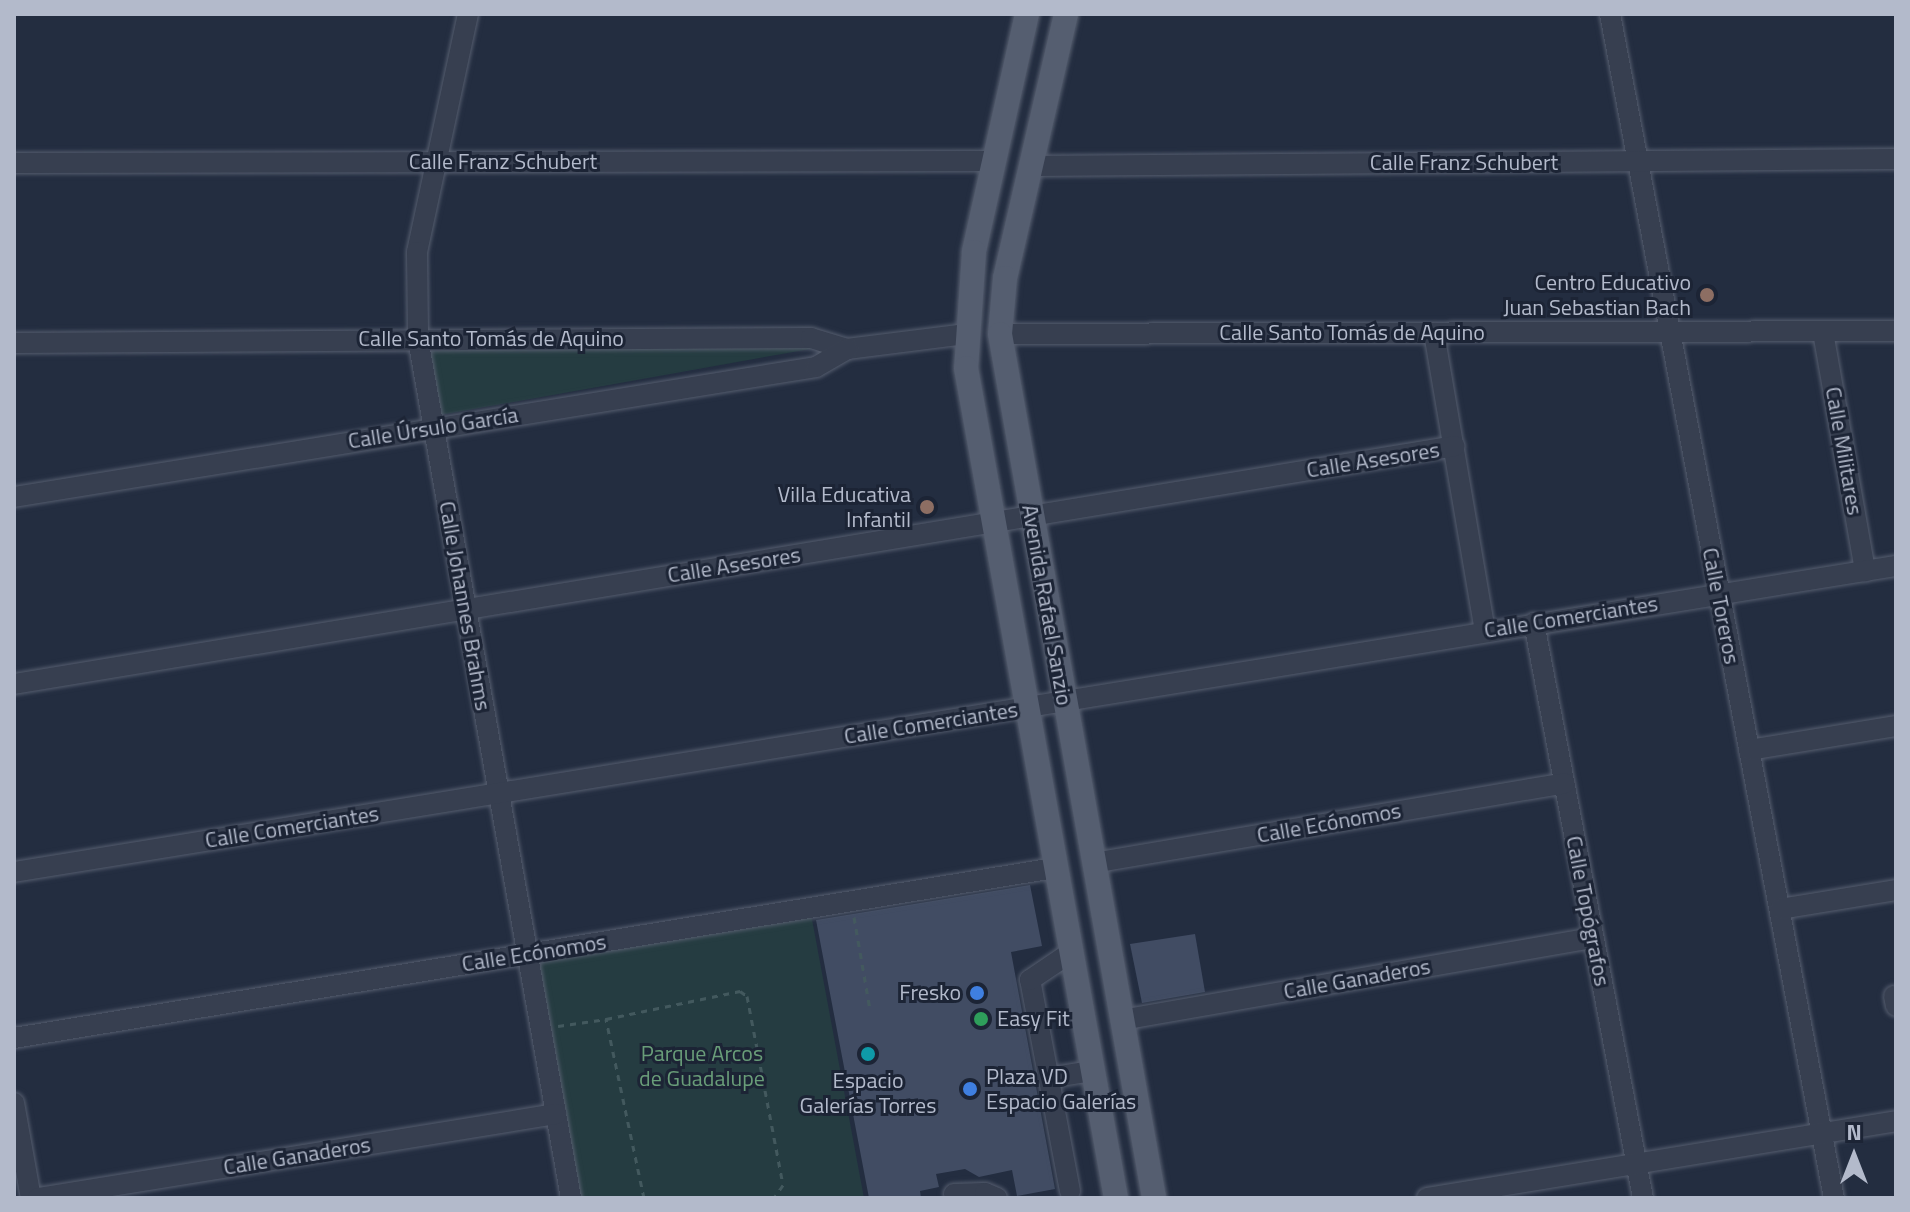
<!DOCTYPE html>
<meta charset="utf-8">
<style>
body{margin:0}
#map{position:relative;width:1910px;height:1212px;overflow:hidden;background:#232d40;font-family:"Titillium Web",sans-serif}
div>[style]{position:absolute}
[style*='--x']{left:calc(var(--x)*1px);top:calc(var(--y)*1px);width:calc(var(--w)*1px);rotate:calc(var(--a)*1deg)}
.green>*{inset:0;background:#253c41}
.building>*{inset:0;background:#414c63}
.path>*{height:3px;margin-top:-1.5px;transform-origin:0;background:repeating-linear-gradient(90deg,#43595e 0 6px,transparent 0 12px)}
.roads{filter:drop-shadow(0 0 2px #555d6e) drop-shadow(0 0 2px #555d6e)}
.minor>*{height:20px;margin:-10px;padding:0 10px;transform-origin:10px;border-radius:10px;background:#373f50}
.major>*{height:24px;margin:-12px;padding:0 12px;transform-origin:12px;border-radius:12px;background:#555e70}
.dots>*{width:22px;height:22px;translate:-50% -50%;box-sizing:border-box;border:4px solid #1c2435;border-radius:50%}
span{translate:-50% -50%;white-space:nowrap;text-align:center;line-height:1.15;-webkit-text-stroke:6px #1c2435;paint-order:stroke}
.street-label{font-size:22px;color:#b3bacb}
.poi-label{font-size:22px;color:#b3bacb}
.right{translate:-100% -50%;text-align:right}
.left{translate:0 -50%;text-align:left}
.park-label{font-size:22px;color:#699d79}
.frame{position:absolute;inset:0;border:16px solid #b3bacb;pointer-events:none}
.north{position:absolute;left:1814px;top:1116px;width:80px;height:80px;-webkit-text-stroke:6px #1c2435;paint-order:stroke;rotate:0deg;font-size:22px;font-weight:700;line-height:32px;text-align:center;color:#b3bacb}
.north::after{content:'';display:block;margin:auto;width:28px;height:36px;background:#b3bacb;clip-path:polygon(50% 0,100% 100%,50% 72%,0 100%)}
</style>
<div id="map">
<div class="green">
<i style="clip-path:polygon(427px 348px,816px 348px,440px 415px)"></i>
<i style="clip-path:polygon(811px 914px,864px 1198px,578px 1198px,532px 957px)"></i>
</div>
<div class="building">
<i style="clip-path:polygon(1030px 885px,1042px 946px,1011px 952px,1055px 1189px,1017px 1196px,1012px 1170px,979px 1177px,965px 1169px,936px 1174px,939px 1187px,920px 1191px,921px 1198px,869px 1198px,816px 920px)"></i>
<i style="clip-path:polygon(1195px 934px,1205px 992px,1142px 1003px,1130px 944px)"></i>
</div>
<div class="path">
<i style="--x:854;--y:917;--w:94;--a:80.2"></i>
<i style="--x:558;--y:1026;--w:49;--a:-8.3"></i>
<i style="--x:644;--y:1198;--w:183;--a:-102"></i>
<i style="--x:606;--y:1019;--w:137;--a:-11.8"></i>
<i style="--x:740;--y:991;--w:9;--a:36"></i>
<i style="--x:747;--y:996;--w:192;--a:79.2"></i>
<i style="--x:783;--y:1185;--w:16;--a:125"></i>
</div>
<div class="roads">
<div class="minor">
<i style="--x:468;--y:14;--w:243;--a:102.1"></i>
<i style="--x:417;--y:252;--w:87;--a:89.3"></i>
<i style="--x:418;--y:339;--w:873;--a:79.9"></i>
<i style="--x:1610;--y:14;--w:1205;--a:79.29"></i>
<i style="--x:14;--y:163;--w:978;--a:-0.12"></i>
<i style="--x:1031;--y:166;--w:865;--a:-0.46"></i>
<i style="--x:1823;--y:332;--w:243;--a:80"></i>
<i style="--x:1434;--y:333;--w:303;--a:80.3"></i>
<i style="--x:1000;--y:334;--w:896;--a:-0.19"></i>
<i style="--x:14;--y:343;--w:797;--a:-0.36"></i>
<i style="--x:811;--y:338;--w:38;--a:17"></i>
<i style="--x:847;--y:349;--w:119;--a:-7.2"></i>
<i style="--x:14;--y:497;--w:812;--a:-9.21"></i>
<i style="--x:816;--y:367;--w:36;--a:-30"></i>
<i style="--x:1534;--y:623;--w:585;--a:79.27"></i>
<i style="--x:14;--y:684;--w:1460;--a:-9.38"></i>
<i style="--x:1749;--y:750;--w:149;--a:-9.3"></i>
<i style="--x:1093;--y:863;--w:478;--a:-9.6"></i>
<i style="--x:14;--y:872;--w:1907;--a:-9.24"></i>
<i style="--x:1780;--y:909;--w:118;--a:-9.3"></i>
<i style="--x:1894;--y:996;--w:10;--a:79"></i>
<i style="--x:1122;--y:1020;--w:478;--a:-9.9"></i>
<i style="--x:14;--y:1038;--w:1054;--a:-9.28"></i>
<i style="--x:1048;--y:1078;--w:45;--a:-9"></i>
<i style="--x:14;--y:1103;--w:97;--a:79.9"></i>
<i style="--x:1070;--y:1191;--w:215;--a:-100.7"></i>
<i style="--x:1030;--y:980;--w:48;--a:-34"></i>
<i style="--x:954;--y:1194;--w:31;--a:-2"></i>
<i style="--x:985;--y:1193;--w:13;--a:23"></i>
<i style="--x:38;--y:1198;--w:525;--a:-9.21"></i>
<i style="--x:1427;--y:1198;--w:475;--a:-9.3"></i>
</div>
<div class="major">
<i style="--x:1027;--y:14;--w:244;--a:102.6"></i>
<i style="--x:974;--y:252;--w:116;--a:93.9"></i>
<i style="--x:966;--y:368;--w:843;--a:79.76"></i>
<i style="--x:1066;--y:14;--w:271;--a:103"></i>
<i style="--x:1005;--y:278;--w:56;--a:95.1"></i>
<i style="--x:1000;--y:334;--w:878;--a:79.89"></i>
</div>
</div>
<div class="dots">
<i style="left:1707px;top:295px;background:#8d6e63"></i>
<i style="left:927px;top:507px;background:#8d6e63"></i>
<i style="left:977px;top:993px;background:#3f7fe0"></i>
<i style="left:981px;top:1019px;background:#2e9e5b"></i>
<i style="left:868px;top:1054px;background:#0f9aa8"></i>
<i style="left:970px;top:1089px;background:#3f7fe0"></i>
</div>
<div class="street-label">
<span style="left:503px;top:162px">Calle Franz Schubert</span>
<span style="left:1464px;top:163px">Calle Franz Schubert</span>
<span style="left:1352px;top:333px">Calle Santo Tomás de Aquino</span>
<span style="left:491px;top:339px">Calle Santo Tomás de Aquino</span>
<span style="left:433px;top:428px;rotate:-9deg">Calle Úrsulo García</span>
<span style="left:1844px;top:451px;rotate:80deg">Calle Militares</span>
<span style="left:1373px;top:460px;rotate:-9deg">Calle Asesores</span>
<span style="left:734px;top:565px;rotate:-9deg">Calle Asesores</span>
<span style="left:1047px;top:605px;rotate:80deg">Avenida Rafael Sanzio</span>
<span style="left:465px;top:606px;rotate:80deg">Calle Johannes Brahms</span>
<span style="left:1721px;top:606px;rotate:79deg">Calle Toreros</span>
<span style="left:1571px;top:617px;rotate:-9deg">Calle Comerciantes</span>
<span style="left:931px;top:723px;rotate:-9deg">Calle Comerciantes</span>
<span style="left:1329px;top:823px;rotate:-10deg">Calle Ecónomos</span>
<span style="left:292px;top:827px;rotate:-9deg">Calle Comerciantes</span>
<span style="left:1588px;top:911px;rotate:79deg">Calle Topógrafos</span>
<span style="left:534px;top:953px;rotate:-9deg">Calle Ecónomos</span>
<span style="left:1357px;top:979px;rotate:-10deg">Calle Ganaderos</span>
<span style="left:297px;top:1156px;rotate:-9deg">Calle Ganaderos</span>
</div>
<div class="poi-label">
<span class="right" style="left:1691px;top:295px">Centro Educativo<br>Juan Sebastian Bach</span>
<span class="right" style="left:911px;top:507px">Villa Educativa<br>Infantil</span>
<span class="right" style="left:961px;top:993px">Fresko</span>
<span class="left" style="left:997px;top:1019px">Easy Fit</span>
<span class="left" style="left:986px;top:1089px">Plaza VD<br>Espacio Galerías</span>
<span style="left:868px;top:1093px">Espacio<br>Galerías Torres</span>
</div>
<div class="park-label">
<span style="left:702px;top:1066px">Parque Arcos<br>de Guadalupe</span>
</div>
<div class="frame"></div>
<div class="north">N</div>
</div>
